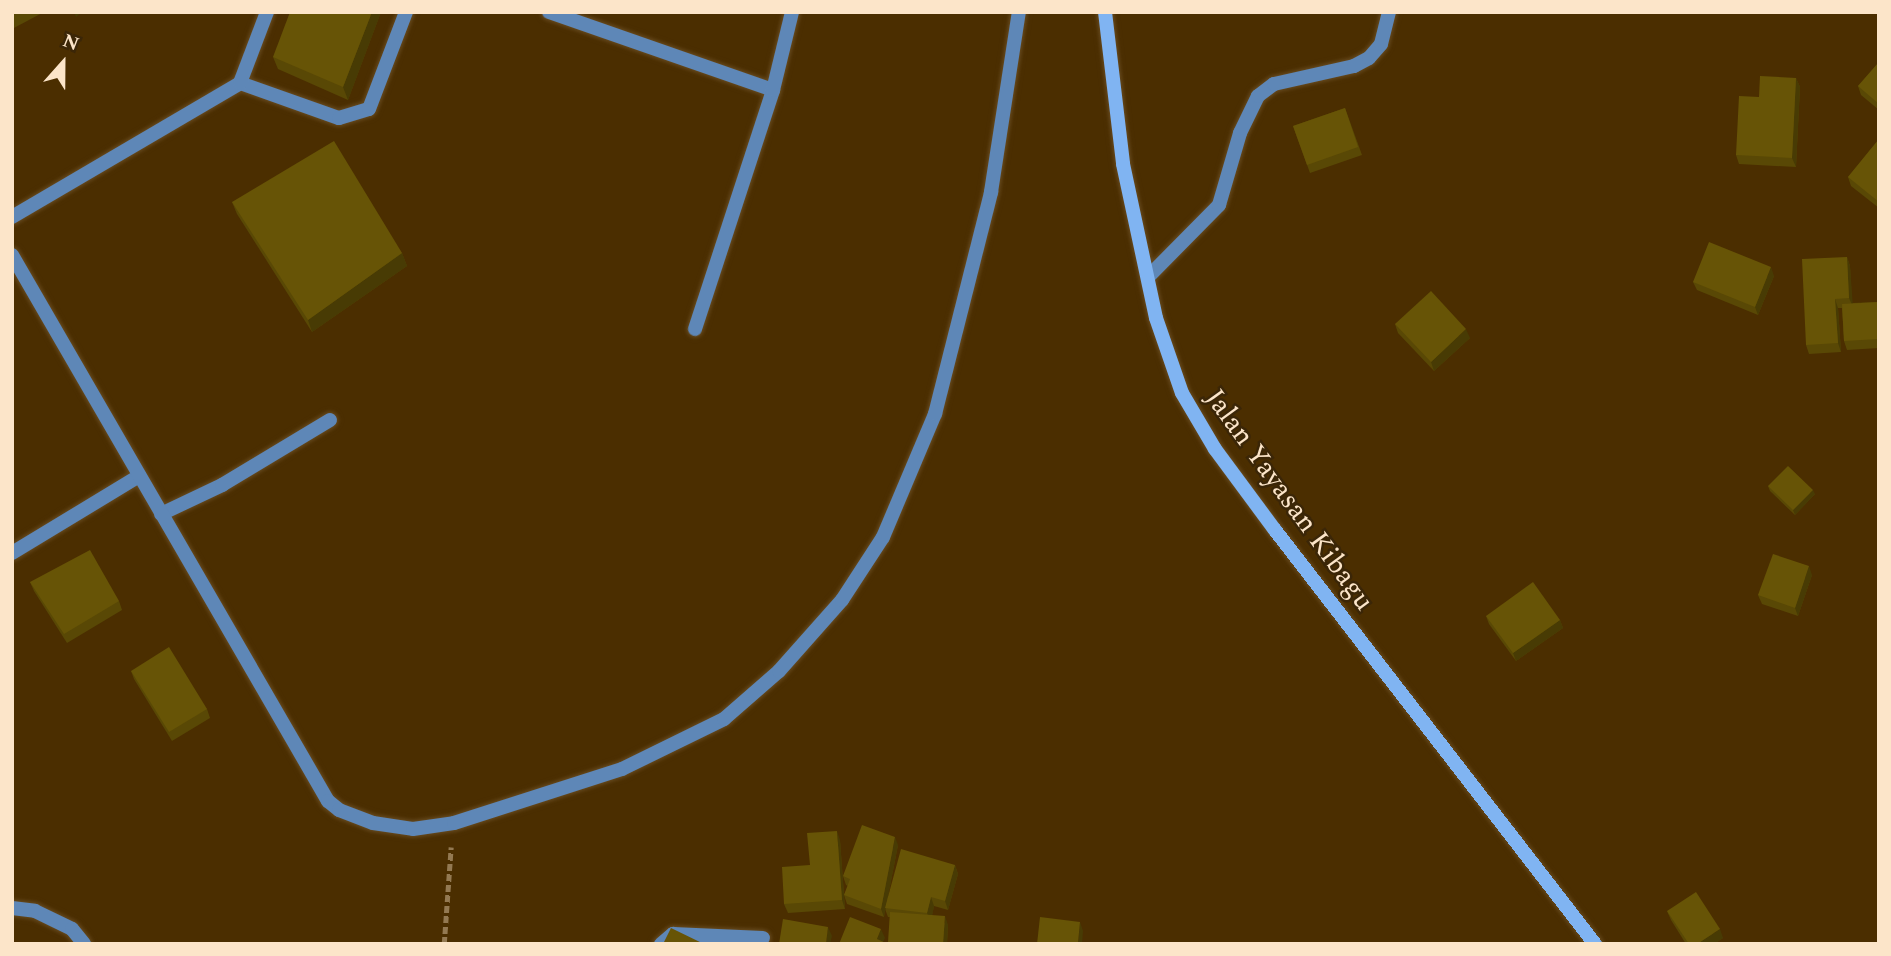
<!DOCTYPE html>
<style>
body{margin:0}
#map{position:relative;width:1891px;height:956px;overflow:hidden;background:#4b2e00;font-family:Spectral,serif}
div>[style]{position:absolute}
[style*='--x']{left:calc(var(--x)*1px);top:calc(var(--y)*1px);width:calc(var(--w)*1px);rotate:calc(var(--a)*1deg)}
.path>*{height:4.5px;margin-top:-2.25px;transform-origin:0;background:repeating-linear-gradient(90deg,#937952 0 7px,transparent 0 10.5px)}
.roads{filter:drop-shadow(0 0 2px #674b20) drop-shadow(0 0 2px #674b20)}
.lane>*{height:14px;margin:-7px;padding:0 7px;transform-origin:7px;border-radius:7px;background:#5e87b7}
.street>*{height:14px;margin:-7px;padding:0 7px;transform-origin:7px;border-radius:7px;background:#5e87b7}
.secondary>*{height:14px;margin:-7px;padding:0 7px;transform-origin:7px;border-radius:7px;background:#80b4f2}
.wall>*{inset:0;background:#594805}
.shaded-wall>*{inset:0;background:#483b04}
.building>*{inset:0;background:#675406}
span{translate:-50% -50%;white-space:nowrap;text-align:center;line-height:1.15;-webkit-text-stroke:5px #3b2607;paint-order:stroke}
.street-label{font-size:28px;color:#fce5c9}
.frame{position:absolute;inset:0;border:14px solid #fce5c9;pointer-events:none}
.north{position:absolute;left:28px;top:28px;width:70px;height:70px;-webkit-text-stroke:5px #3b2607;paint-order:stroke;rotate:21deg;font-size:19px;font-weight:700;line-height:28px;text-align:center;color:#fce5c9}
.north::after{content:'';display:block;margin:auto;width:24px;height:32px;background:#fce5c9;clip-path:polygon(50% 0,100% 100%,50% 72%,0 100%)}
</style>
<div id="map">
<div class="path">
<i style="--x:444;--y:944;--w:97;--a:-85.9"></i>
</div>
<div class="roads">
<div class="lane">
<i style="--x:549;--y:12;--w:237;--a:19.2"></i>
<i style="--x:240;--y:83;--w:105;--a:19.5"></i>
<i style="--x:339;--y:118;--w:31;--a:-17"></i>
<i style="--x:369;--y:109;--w:104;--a:-69.1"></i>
<i style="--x:12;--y:217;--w:264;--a:-30.4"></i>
<i style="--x:240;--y:83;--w:76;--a:-69.2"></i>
<i style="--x:695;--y:329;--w:251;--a:-71.9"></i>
<i style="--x:773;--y:90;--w:80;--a:-76.3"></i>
<i style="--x:161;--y:514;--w:68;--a:-25.4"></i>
<i style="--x:222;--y:485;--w:126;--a:-31"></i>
<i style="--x:12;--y:553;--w:149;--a:-31.2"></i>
<i style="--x:12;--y:908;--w:23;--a:7"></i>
<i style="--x:35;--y:911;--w:41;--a:25.9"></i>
<i style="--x:72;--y:929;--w:19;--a:51"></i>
<i style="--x:661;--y:944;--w:16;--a:-40"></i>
<i style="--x:673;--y:934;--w:90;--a:2.5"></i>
</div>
<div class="street">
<i style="--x:12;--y:255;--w:631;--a:59.94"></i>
<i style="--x:328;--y:801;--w:14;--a:39"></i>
<i style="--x:339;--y:810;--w:36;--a:21"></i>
<i style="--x:373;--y:823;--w:40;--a:8.5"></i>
<i style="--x:413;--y:829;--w:41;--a:-8.3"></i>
<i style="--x:454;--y:823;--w:176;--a:-17.8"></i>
<i style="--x:622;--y:769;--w:114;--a:-26.1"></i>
<i style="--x:724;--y:719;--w:73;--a:-41.1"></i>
<i style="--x:779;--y:671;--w:95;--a:-48.4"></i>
<i style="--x:842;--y:600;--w:75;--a:-56.9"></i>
<i style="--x:883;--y:537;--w:134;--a:-67.1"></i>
<i style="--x:935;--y:414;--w:229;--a:-75.8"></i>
<i style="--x:991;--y:192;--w:182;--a:-81.2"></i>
<i style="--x:1149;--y:276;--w:100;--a:-45.4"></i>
<i style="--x:1219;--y:205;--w:75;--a:-73.7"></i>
<i style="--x:1240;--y:133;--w:41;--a:-64.1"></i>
<i style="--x:1258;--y:96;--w:20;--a:-37"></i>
<i style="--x:1274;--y:84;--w:82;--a:-12.7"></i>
<i style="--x:1354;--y:66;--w:17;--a:-28"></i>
<i style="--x:1369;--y:58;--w:18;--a:-49"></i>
<i style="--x:1381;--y:44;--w:33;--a:-76"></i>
</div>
<div class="secondary">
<i style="--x:1105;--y:12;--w:153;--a:83.2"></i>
<i style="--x:1123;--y:164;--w:157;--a:77.9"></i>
<i style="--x:1156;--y:318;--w:79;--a:70.9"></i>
<i style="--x:1182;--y:393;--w:65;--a:59.5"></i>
<i style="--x:1215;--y:449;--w:101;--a:53.5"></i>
<i style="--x:1275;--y:530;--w:523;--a:52.3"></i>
</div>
</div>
<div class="wall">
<i style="clip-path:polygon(12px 12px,44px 12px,12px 29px)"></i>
<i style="clip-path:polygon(381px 12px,348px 100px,278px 69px,273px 57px)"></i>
<i style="clip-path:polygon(1879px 62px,1879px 110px,1861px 95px,1858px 86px)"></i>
<i style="clip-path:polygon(1796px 78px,1800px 87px,1796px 167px,1739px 164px,1736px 155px,1759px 97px)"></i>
<i style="clip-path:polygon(1345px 108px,1362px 155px,1310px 173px,1293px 126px)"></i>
<i style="clip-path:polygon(1879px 139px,1879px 208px,1851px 186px,1848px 177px)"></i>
<i style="clip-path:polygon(232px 202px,402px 253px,407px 266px,312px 332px,237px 214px)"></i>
<i style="clip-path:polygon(1847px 257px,1850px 266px,1852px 303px,1879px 302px,1879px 348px,1847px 350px,1844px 341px,1842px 308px,1838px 308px,1841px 352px,1809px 354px,1806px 345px)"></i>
<i style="clip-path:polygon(1774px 276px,1758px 315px,1697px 290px,1693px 282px)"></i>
<i style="clip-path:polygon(1395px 324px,1470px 338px,1434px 371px,1398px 333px)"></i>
<i style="clip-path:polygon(1768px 486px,1815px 494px,1795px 515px,1770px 491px)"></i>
<i style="clip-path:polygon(1812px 575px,1798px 616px,1762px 604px,1758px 595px)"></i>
<i style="clip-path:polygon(30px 582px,119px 601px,122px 610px,67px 643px,34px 591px)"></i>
<i style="clip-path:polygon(1486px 616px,1560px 620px,1563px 628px,1516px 661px,1489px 624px)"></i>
<i style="clip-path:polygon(131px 671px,207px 709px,210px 718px,172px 741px,134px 679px)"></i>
<i style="clip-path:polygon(840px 840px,845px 909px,788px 913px,784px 904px,810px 865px)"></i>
<i style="clip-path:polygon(898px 845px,888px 896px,955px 865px,958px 874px,948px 910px,934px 906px,932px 915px,948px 925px,947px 944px,889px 944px,890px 917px,888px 917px,885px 909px,884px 917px,847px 904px,844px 895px,848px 886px,846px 885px,843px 876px)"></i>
<i style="clip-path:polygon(1667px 911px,1723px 938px,1714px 944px,1686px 944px,1671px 920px)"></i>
</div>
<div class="shaded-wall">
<i style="clip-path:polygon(74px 12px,82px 12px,76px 17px)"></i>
<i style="clip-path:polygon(372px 12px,381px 12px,348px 100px,343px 87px)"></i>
<i style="clip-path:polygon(1796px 78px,1800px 87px,1796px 167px,1792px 158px)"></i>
<i style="clip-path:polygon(402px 253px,407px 266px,312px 332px,308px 320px)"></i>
<i style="clip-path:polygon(1847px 257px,1850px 266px,1853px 307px,1849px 298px)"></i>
<i style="clip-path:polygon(1771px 267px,1774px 276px,1758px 315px,1755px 307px)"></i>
<i style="clip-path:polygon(1835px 299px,1838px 308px,1841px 352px,1838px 343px)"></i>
<i style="clip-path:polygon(1466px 329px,1470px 338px,1434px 371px,1431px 362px)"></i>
<i style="clip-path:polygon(1813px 490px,1815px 494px,1795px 515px,1793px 510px)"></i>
<i style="clip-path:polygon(1809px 566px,1812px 575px,1798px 616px,1795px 608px)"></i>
<i style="clip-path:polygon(1560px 620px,1563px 628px,1516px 661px,1513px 653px)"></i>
<i style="clip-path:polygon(837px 831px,840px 840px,845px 909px,842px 900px)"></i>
<i style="clip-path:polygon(895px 837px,898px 845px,884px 917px,881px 909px)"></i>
<i style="clip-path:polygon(955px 865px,958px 874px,948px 910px,945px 901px)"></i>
<i style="clip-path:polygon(931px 897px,934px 906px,931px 922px,927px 913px)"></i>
<i style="clip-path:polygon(945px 916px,948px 925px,947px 944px,943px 944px)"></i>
<i style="clip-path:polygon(1080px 922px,1083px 931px,1082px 944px,1078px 944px)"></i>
<i style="clip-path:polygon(828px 927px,832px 936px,830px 944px,826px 944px)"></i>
<i style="clip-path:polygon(881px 929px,885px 938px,882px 944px,877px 939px)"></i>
<i style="clip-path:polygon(1720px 929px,1723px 938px,1714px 944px,1697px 944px)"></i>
</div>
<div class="building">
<i style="clip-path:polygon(290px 12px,372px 12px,343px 87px,273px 57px)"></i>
<i style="clip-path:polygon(1879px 62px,1879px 104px,1858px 86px)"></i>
<i style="clip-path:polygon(1760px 76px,1796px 78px,1792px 158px,1736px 155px,1739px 96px,1759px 97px)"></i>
<i style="clip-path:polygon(1345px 108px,1358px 147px,1307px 165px,1293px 126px)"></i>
<i style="clip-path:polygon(1879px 139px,1879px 202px,1848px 177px)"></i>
<i style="clip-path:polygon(334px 141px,402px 253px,308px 320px,232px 202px)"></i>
<i style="clip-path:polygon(1709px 242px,1771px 267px,1755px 307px,1693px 282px)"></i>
<i style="clip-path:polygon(1847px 257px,1849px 298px,1835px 299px,1838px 343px,1806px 345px,1802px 259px)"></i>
<i style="clip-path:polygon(1431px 291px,1466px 329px,1431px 362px,1395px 324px)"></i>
<i style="clip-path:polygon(1879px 302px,1879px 339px,1844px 341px,1842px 304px)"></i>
<i style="clip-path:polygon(1788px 466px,1813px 490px,1793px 510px,1768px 486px)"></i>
<i style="clip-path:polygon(90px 550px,119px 601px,64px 634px,30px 582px)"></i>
<i style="clip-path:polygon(1773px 554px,1809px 566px,1795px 608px,1758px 595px)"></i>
<i style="clip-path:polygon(1533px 582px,1560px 620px,1513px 653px,1486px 616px)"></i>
<i style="clip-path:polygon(169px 647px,207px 709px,169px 732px,131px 671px)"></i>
<i style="clip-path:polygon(862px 825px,895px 837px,881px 909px,844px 895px,850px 879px,843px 876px)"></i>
<i style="clip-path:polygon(837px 831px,842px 900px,784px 904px,782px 867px,810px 865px,807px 833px)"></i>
<i style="clip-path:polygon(901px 849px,955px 865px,945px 901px,931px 897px,927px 913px,885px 908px)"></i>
<i style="clip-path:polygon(1696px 892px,1720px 929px,1697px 944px,1689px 944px,1667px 911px)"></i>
<i style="clip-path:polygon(890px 912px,945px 916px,943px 944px,900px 944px,900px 942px,888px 942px)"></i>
<i style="clip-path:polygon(850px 917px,881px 929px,877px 939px,888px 944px,839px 944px)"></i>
<i style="clip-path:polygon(1040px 917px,1080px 922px,1078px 943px,1066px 942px,1066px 944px,1037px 944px)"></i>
<i style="clip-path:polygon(783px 919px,828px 927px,826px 944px,779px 944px)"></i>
<i style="clip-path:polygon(671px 928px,704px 944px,663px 944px)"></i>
</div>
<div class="street-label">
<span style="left:1289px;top:500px;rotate:54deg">Jalan Yayasan Kibagu</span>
</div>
<div class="frame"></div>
<div class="north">N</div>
</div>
